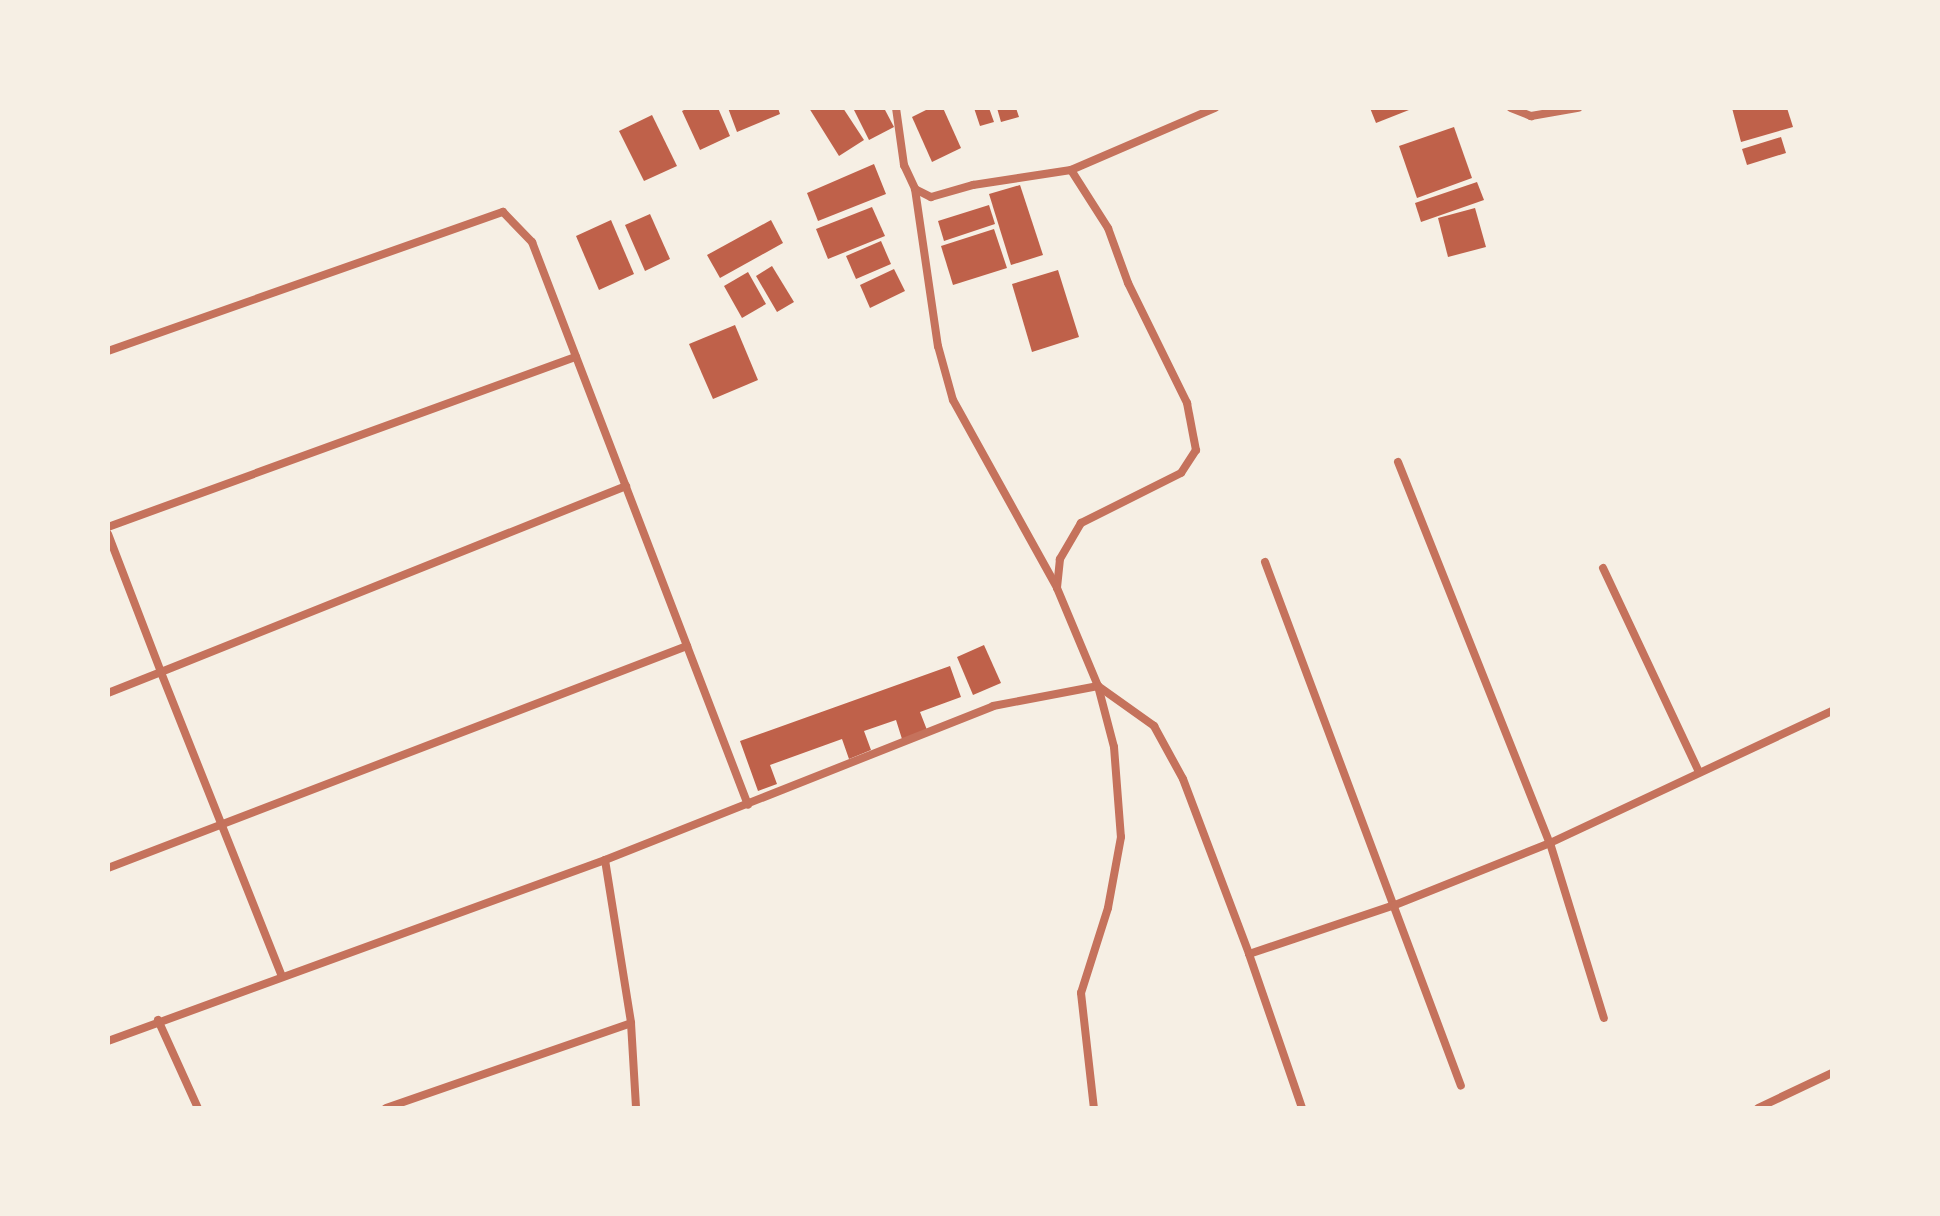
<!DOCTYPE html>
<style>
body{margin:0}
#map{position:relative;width:1940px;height:1216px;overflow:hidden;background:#f6efe4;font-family:Inter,sans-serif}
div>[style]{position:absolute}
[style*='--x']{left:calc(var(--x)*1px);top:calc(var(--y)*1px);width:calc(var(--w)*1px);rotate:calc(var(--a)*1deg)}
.building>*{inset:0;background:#bf614a}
.minor>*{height:8px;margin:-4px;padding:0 4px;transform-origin:4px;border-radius:4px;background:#c5725c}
span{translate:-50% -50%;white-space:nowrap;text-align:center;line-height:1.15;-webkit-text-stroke:8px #f6efe4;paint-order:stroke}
.frame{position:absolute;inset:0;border:110px solid #f6efe4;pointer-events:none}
</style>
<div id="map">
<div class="building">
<i style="clip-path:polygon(688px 108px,718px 108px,730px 136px,700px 150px,682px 111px)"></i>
<i style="clip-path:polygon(728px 108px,778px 108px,780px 114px,737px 132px)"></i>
<i style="clip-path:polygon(809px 108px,843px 108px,864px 140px,839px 156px)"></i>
<i style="clip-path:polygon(853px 108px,884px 108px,894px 127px,869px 140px)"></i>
<i style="clip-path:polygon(930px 108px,943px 108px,961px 148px,932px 162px,912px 117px)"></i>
<i style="clip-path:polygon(974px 108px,989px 108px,994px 122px,980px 126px)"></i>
<i style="clip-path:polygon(997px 108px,1016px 108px,1019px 117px,1001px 122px)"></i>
<i style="clip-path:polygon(1370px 108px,1414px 108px,1376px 123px)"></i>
<i style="clip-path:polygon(1732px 108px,1787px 108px,1793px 127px,1741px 142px)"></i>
<i style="clip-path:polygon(652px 115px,677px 166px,644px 181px,619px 131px)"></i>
<i style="clip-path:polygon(1454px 127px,1472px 178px,1417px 198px,1399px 146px)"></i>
<i style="clip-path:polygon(1781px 137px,1786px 153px,1747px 165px,1742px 149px)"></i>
<i style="clip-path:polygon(874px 164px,886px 194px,818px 221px,807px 193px)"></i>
<i style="clip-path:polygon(1477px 182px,1484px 200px,1421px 222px,1415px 203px)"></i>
<i style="clip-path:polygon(1020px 185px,1043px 255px,1011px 265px,989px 194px)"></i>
<i style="clip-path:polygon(989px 205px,995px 224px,944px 241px,938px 221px)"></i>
<i style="clip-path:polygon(872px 207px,885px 236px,828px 259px,816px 229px)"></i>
<i style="clip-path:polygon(1475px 208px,1486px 247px,1448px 257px,1438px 218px)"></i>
<i style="clip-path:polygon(650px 214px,670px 259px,645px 271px,625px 225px)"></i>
<i style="clip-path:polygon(611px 220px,634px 274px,599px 290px,576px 236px)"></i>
<i style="clip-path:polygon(771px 220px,783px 243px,720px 278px,707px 255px)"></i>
<i style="clip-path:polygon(994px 229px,1007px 268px,953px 285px,941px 246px)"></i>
<i style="clip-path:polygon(881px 241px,891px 264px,856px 279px,846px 256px)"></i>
<i style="clip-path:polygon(772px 266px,794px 302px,777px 312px,756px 276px)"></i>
<i style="clip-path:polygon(894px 269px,905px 291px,870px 308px,860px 285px)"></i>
<i style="clip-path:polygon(1058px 270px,1079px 337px,1032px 352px,1012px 284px)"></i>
<i style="clip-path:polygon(748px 272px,766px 304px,742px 318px,724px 286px)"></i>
<i style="clip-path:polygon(735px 325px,758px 380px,713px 399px,689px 344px)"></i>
<i style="clip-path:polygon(984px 645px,1001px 683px,973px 695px,957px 657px)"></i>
<i style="clip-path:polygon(950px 666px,961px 697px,920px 712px,927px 730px,902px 739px,896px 720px,864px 731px,871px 750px,849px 759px,842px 739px,770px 765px,777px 784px,758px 791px,740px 741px)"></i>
</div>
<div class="minor">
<i style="--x:896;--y:108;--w:58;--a:82"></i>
<i style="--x:904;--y:165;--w:26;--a:65"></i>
<i style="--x:915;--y:189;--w:18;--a:27"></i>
<i style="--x:931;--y:197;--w:44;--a:-15.9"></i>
<i style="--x:973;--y:185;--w:99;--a:-8.7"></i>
<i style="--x:1071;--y:170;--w:69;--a:57.5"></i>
<i style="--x:1108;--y:228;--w:59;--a:70"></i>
<i style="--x:1128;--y:283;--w:134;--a:63.8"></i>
<i style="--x:1187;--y:403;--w:48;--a:79.2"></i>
<i style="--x:1196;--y:450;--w:27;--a:123"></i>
<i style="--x:1181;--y:473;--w:112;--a:153.4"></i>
<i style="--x:1081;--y:523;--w:42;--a:120.3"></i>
<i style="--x:1060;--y:559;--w:29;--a:96"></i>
<i style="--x:1057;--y:588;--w:106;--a:67.3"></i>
<i style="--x:1098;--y:686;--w:63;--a:75.3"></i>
<i style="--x:1114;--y:747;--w:90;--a:85.6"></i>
<i style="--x:1121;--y:837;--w:72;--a:100.4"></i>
<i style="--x:1108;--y:908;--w:89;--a:107.6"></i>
<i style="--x:1081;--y:993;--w:116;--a:83.6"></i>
<i style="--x:1511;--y:108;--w:22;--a:22"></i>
<i style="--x:1531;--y:116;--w:48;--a:-9.7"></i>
<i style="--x:1071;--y:170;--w:157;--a:-23.3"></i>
<i style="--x:915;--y:189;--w:159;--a:81.7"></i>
<i style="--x:938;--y:346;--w:56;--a:74.5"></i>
<i style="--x:953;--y:400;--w:213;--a:61"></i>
<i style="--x:108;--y:351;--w:419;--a:-19.4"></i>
<i style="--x:503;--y:212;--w:42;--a:46"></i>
<i style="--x:532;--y:242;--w:433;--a:69"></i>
<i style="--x:1398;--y:462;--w:410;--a:68.3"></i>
<i style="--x:1550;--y:843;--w:183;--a:72.9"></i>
<i style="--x:108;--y:527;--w:498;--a:-20"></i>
<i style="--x:108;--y:534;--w:148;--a:69"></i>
<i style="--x:161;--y:672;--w:57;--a:158.4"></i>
<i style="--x:1265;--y:562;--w:559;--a:69.49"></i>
<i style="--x:1603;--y:568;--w:225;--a:64.8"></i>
<i style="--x:605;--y:860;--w:165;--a:80.9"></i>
<i style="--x:631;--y:1023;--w:85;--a:86.6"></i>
<i style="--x:108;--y:868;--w:620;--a:-20.98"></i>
<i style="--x:687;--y:646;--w:170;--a:69"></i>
<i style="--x:1249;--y:954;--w:163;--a:71"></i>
<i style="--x:281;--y:974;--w:325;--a:-111.7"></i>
<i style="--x:161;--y:672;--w:501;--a:-21.8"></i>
<i style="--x:158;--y:1020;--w:97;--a:65.6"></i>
<i style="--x:108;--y:1041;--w:529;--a:-20.01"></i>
<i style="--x:605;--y:860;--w:417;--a:-21.6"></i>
<i style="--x:993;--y:706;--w:107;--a:-10.8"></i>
<i style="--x:1098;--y:686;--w:69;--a:35.5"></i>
<i style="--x:1154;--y:726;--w:60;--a:61.3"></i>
<i style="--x:1183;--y:779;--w:187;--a:69.3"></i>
<i style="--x:1249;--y:954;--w:154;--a:-18.6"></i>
<i style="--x:1395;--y:905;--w:167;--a:-21.8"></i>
<i style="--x:1550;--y:843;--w:311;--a:-25.1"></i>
<i style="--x:386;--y:1108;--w:259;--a:-19.1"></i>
<i style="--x:1758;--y:1108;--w:82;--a:-25.3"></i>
</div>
<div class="frame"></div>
</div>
